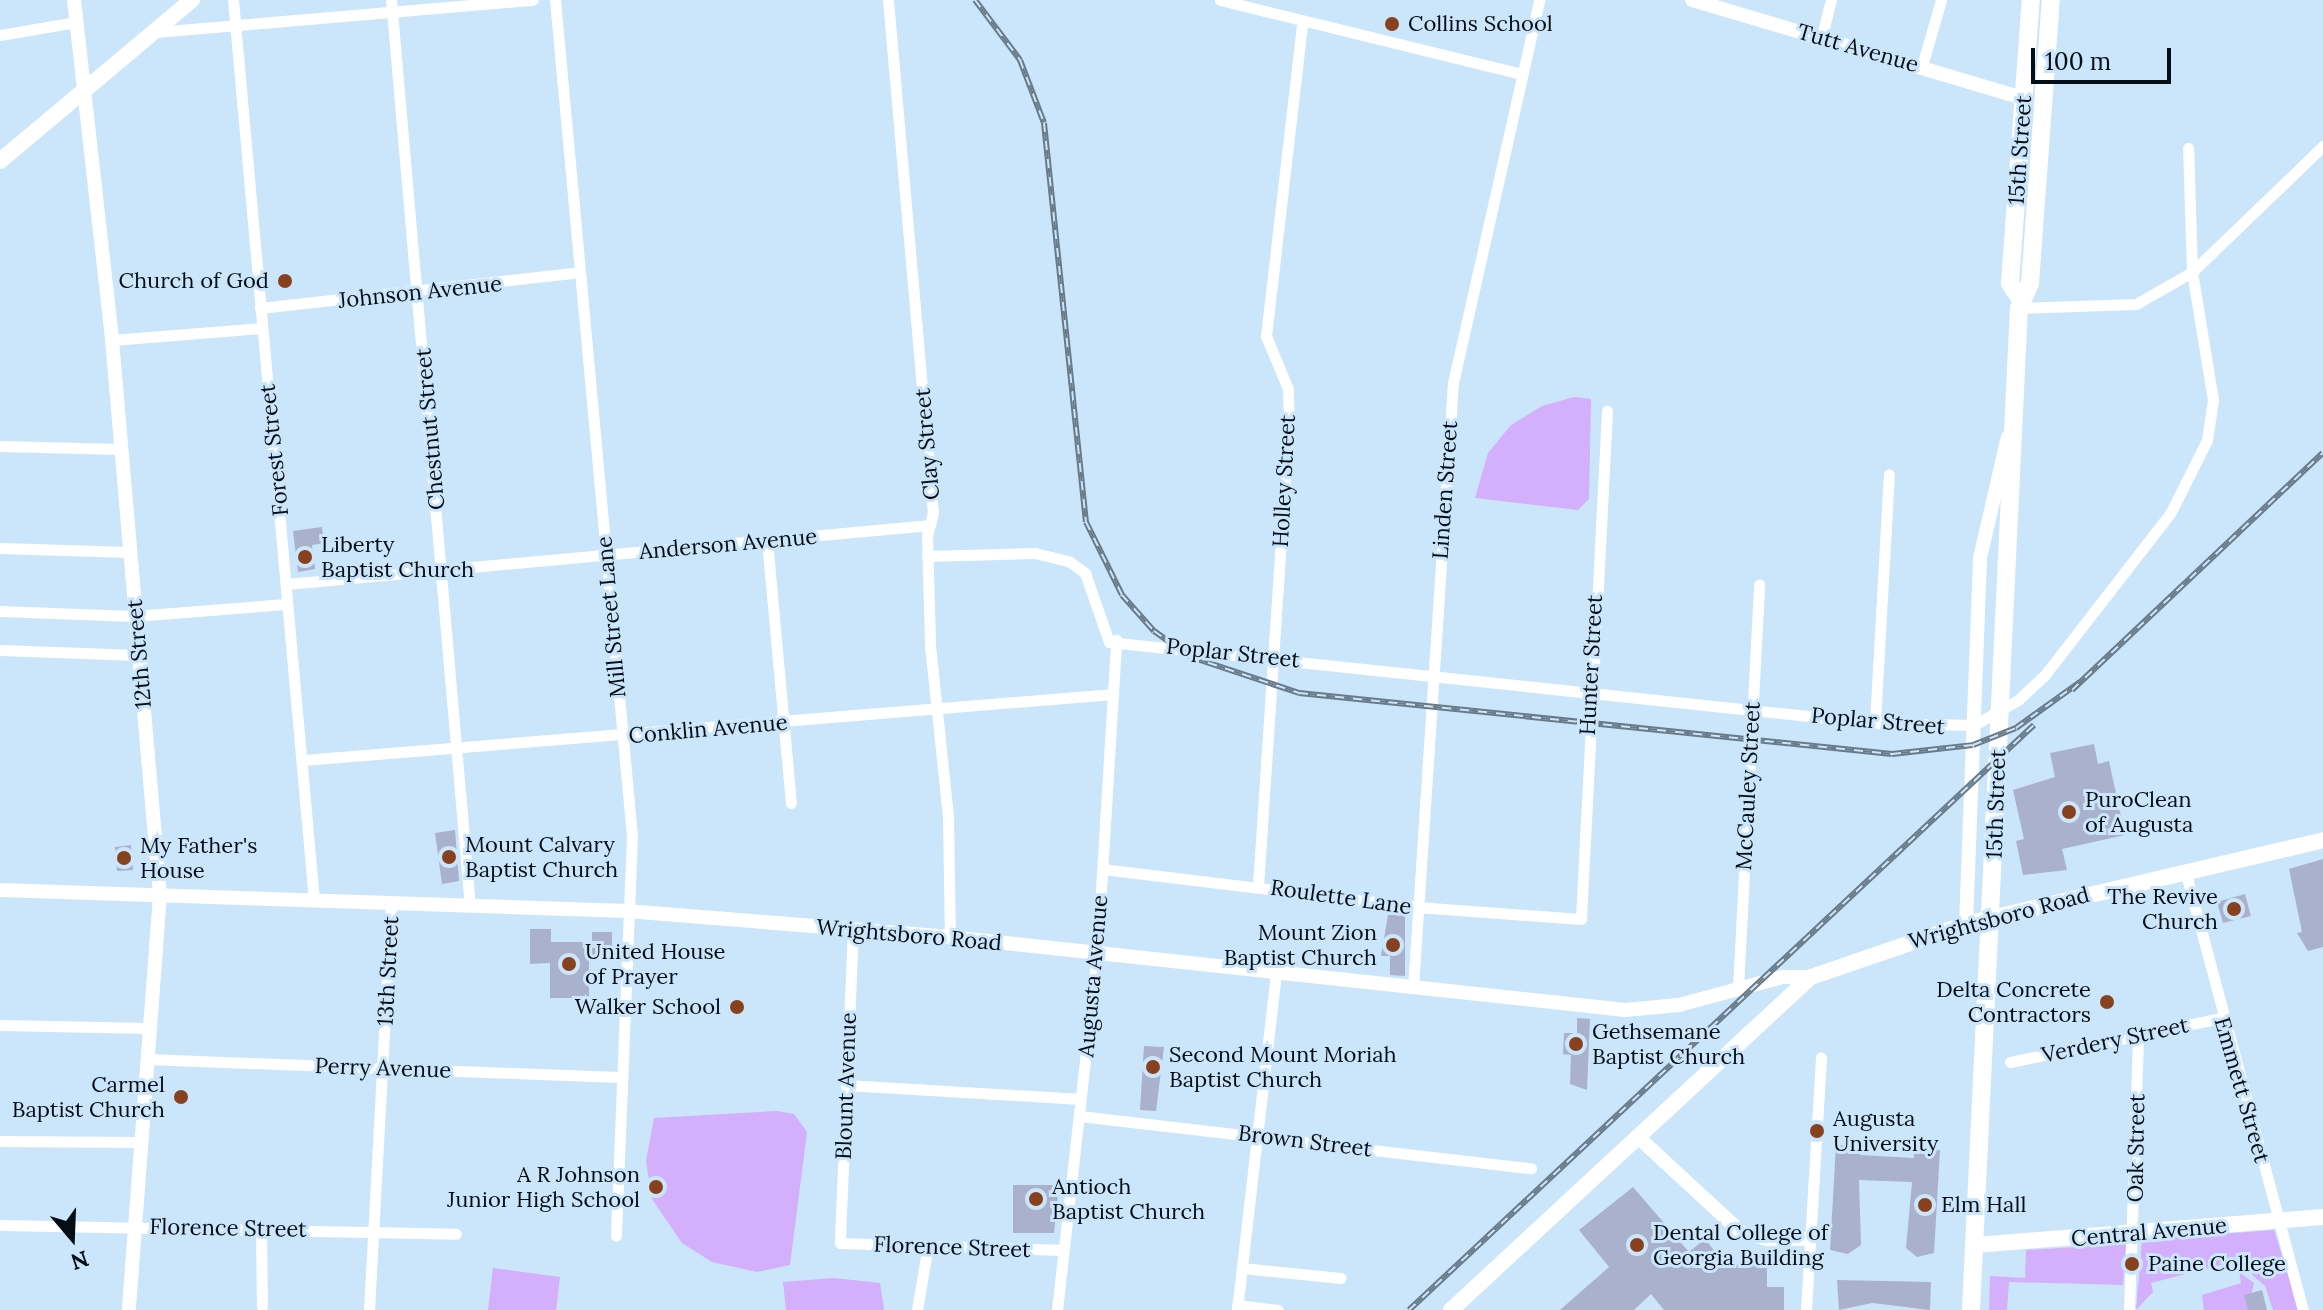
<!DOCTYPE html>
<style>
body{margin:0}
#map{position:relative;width:2323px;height:1310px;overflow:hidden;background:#cbe6fb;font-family:Lora,serif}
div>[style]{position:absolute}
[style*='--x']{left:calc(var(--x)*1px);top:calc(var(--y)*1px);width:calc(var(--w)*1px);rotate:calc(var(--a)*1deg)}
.green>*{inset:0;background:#d4affb}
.building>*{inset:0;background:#a9b1cd}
.minor>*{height:11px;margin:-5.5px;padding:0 5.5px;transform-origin:5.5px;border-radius:5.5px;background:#fff}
.tertiary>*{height:14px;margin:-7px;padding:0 7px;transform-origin:7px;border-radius:7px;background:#fff}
.secondary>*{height:16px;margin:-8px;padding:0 8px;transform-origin:8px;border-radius:8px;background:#fff}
.primary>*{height:18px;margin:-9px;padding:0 9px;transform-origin:9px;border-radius:9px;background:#fff}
.rail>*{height:6px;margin-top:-3px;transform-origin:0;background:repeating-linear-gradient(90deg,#cbe6fb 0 9px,#687a88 0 18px);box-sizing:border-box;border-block:2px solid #687a88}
.dots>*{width:22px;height:22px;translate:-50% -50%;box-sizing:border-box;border:4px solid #cbe6fb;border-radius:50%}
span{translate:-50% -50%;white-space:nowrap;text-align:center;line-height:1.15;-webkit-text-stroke:6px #cbe6fb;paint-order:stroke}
.poi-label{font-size:22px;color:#060e15}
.left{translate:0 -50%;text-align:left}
.right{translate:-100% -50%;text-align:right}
.street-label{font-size:22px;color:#060e15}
.north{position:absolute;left:32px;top:1198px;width:80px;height:80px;-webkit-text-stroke:6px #cbe6fb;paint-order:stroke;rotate:161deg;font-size:22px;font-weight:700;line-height:32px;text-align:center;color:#060e15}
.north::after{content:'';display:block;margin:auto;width:28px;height:36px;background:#060e15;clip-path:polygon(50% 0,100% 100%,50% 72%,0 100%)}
.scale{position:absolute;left:2031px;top:48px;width:140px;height:36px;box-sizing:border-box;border:4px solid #060e15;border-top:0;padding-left:10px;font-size:24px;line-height:28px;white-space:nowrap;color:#060e15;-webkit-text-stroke:6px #cbe6fb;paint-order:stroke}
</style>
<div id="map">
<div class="green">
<i style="clip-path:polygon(1574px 397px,1591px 399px,1589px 499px,1578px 510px,1475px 498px,1488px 453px,1511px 425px,1542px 406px)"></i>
<i style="clip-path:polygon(777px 1111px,794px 1114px,807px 1132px,790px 1265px,757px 1272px,712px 1262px,682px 1243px,652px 1199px,646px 1161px,654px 1118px)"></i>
<i style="clip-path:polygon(2274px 1230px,2299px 1310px,2273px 1310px,2265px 1286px,2236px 1261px,2151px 1283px,2153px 1292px,2136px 1310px,2142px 1240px)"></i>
<i style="clip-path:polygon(2126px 1244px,2123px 1285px,2009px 1282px,2007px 1310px,1989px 1310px,1990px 1276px,2025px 1278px,2026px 1250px)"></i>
<i style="clip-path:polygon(493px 1268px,560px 1277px,556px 1310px,488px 1310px)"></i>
<i style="clip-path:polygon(2239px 1272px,2254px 1283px,2248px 1310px,2204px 1310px,2202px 1295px,2241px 1283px)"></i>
<i style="clip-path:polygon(834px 1278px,880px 1283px,884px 1310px,786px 1310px,783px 1282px)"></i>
</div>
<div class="building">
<i style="clip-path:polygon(322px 527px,324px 543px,312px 545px,315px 569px,298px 572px,293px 531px)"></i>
<i style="clip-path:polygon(2094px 744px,2098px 764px,2109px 761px,2125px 835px,2062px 849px,2067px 870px,2023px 875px,2016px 841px,2024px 839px,2013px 790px,2055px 777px,2050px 753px)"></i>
<i style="clip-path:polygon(455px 830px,459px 881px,442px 884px,435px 833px)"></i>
<i style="clip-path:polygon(131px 845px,133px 870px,117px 871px,115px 847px)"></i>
<i style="clip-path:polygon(2323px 859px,2323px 947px,2308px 951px,2297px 933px,2302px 932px,2289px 869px)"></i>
<i style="clip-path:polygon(2245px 894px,2251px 916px,2223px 923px,2217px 902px)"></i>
<i style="clip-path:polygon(1388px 915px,1405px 915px,1405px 976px,1390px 975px,1390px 956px,1381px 956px)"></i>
<i style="clip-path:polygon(530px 929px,551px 929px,551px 942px,592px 942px,592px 932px,612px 932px,612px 960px,589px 961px,589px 998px,550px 998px,550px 963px,530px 964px)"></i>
<i style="clip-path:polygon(1577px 1018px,1590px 1019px,1587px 1090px,1570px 1084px,1571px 1055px,1563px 1054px,1564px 1033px,1577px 1033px)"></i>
<i style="clip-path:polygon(1144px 1046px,1164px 1047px,1156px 1111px,1140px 1110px)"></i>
<i style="clip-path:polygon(1836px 1145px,1861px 1147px,1860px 1155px,1914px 1158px,1914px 1149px,1940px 1150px,1934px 1253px,1917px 1257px,1906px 1248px,1912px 1182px,1859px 1180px,1861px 1245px,1848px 1254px,1830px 1250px)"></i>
<i style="clip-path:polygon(1013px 1185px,1059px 1185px,1054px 1233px,1013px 1233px)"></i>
<i style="clip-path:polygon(1633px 1187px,1689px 1252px,1705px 1239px,1726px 1265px,1767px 1265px,1767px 1287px,1784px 1287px,1784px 1310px,1664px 1310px,1651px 1294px,1634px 1310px,1560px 1310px,1609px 1267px,1579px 1230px)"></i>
<i style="clip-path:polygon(1837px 1280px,1931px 1282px,1930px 1310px,1872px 1303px,1839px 1310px)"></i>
<i style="clip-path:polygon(2262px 1290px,2267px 1310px,2248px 1310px,2244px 1295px)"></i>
</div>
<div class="minor">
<i style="--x:233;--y:0;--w:905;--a:84.86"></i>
<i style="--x:391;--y:0;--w:909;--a:85.02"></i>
<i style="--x:555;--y:0;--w:840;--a:84.74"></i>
<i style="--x:632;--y:836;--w:400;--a:92.3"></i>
<i style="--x:888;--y:0;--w:515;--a:84.99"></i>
<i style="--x:933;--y:513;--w:23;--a:105"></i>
<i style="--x:927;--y:535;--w:110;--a:88.4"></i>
<i style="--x:930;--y:645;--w:172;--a:84"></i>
<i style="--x:948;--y:816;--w:121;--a:89.1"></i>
<i style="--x:1220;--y:0;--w:311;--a:13.8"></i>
<i style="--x:156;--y:32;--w:378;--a:-4.9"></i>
<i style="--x:0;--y:35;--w:77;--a:-9.7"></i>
<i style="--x:1821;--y:39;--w:40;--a:-75.6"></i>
<i style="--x:1922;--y:66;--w:69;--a:-73.9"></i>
<i style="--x:260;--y:308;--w:321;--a:-6.4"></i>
<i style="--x:2019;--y:308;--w:117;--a:-2"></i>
<i style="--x:2136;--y:304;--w:64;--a:-29.7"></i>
<i style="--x:2192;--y:272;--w:182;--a:-43.9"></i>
<i style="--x:112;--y:340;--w:150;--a:-4.6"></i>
<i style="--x:0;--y:446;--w:120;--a:1.4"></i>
<i style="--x:767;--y:540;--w:264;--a:84.8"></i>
<i style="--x:0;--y:548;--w:130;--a:1.8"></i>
<i style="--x:927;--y:556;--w:108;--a:-1.6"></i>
<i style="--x:1035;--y:553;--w:36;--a:14"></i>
<i style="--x:1070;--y:562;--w:19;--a:36"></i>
<i style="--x:1085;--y:573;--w:73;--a:70.8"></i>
<i style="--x:1109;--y:642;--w:770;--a:6.04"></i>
<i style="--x:1875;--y:723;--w:99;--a:1.2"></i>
<i style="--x:1974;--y:725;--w:51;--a:-29.6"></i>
<i style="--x:2018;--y:700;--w:35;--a:-43"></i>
<i style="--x:2044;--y:676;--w:207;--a:-52.2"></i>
<i style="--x:2171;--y:512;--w:80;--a:-63.4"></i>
<i style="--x:2207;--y:440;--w:40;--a:-81.5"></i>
<i style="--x:2213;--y:400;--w:130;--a:-99.3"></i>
<i style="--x:2192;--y:272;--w:124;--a:-91.8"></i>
<i style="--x:287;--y:584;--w:646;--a:-5.24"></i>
<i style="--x:0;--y:611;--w:134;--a:2.1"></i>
<i style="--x:134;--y:616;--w:152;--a:-4.5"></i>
<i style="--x:0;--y:650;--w:138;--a:2.1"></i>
<i style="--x:1875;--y:723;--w:249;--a:-86.8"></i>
<i style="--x:303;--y:760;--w:813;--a:-4.66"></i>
<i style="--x:1102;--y:869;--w:317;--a:6.9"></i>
<i style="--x:1417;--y:907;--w:164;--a:4.2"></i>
<i style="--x:1581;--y:919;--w:509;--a:-87.07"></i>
<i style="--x:2185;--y:870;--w:456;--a:75"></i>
<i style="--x:1258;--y:886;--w:464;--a:-86.2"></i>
<i style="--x:1289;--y:423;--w:34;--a:-92"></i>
<i style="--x:1288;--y:389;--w:57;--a:-112.5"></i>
<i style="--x:1266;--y:336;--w:314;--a:-83.4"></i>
<i style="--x:853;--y:928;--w:315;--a:92.4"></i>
<i style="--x:840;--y:1243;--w:224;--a:1.8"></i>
<i style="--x:1413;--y:988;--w:606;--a:-86.22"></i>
<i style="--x:1453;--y:383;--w:393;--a:-77.3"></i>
<i style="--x:1738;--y:988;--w:404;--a:-87"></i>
<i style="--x:0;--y:1025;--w:149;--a:1.2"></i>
<i style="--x:147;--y:1059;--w:472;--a:2.2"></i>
<i style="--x:2010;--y:1062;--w:216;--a:-11.8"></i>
<i style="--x:846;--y:1085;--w:235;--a:3.4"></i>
<i style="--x:1079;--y:1116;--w:455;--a:6.6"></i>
<i style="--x:0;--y:1141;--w:141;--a:0.4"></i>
<i style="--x:0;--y:1225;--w:456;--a:1.1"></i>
<i style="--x:261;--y:1228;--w:78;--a:89.3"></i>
<i style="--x:1242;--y:1268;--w:99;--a:5.8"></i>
<i style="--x:1237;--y:1305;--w:41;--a:7"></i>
<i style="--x:369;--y:1310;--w:408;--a:-86.9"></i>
<i style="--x:917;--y:1310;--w:66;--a:-80.4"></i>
<i style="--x:1057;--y:1310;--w:357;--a:-83.6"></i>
<i style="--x:1097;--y:955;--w:316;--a:-86.5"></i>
<i style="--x:1237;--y:1310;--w:339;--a:-83.4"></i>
<i style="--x:1806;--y:1310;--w:253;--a:-86.6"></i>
<i style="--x:2129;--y:1310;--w:276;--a:-88.1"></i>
</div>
<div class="tertiary">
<i style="--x:74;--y:0;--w:342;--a:83.6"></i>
<i style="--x:112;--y:340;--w:557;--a:85.06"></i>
<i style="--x:160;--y:895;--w:416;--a:94.3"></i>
<i style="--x:1692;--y:0;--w:345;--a:16.5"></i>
<i style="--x:0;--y:890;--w:627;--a:1.92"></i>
<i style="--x:627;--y:911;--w:324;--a:4.6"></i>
<i style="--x:950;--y:937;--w:679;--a:6.17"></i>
<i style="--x:1625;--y:1010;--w:54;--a:-5.3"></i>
<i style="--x:1679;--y:1005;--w:108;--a:-15.1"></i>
<i style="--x:1783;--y:977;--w:28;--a:0"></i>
<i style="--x:1966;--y:924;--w:366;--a:-87.8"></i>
<i style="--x:1980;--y:558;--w:124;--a:-77"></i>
<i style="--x:1639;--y:1138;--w:139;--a:42.7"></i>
<i style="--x:1741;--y:1232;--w:28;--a:15"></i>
<i style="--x:1768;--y:1239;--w:43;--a:0"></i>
</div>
<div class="secondary">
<i style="--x:0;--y:161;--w:251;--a:-40"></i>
<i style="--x:1975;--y:1245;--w:349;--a:-4.6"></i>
<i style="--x:1451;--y:1310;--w:490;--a:-42.8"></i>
<i style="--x:1811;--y:977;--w:164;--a:-18.9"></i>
<i style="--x:1966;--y:924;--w:367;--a:-13.2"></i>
</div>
<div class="primary">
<i style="--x:2019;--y:297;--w:17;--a:-123"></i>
<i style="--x:2010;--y:283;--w:284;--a:-85.8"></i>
<i style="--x:1971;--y:1310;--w:1003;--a:-87.26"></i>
<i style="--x:2019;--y:308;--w:27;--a:-66"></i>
<i style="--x:2030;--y:283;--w:284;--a:-85.8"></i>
</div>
<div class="rail">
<i style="--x:975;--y:0;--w:75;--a:53.1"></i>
<i style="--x:1020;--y:60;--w:67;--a:69.1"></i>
<i style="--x:1044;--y:123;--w:401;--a:84"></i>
<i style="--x:1086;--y:522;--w:81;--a:63.7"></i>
<i style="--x:1122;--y:595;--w:48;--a:48.4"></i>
<i style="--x:1154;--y:631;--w:45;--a:35.1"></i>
<i style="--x:1191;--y:657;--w:114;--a:18.4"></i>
<i style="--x:1299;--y:693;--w:596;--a:5.87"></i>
<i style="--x:1892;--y:754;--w:81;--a:-6.3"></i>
<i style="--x:1973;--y:745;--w:46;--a:-21.6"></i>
<i style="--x:2016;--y:728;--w:79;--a:-35.7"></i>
<i style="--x:2072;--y:690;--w:345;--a:-43.4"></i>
<i style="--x:1409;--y:1310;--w:856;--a:-43.11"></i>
</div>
<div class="dots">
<i style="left:1392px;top:24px;background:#88411f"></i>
<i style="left:285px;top:281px;background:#88411f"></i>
<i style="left:305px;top:557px;background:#88411f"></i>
<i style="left:2069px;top:812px;background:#88411f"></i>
<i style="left:449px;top:857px;background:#88411f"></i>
<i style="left:124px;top:858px;background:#88411f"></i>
<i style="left:2234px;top:909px;background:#88411f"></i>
<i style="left:1393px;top:945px;background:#88411f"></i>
<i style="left:569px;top:964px;background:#88411f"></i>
<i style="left:2107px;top:1002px;background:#88411f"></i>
<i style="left:737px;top:1007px;background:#88411f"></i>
<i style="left:1576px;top:1044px;background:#88411f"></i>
<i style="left:1153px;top:1067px;background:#88411f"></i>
<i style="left:181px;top:1097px;background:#88411f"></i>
<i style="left:1817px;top:1131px;background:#88411f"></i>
<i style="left:656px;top:1187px;background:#88411f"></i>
<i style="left:1036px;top:1199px;background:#88411f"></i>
<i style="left:1925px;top:1205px;background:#88411f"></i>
<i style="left:1637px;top:1245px;background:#88411f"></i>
<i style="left:2132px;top:1264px;background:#88411f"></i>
</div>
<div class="poi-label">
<span class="left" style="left:1408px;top:24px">Collins School</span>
<span class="right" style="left:269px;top:281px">Church of God</span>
<span class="left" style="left:321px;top:557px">Liberty<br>Baptist Church</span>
<span class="left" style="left:2085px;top:812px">PuroClean<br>of Augusta</span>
<span class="left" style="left:465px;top:857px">Mount Calvary<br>Baptist Church</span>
<span class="left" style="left:140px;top:858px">My Father's<br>House</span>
<span class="right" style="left:2218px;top:909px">The Revive<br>Church</span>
<span class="right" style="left:1377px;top:945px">Mount Zion<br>Baptist Church</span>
<span class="left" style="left:585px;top:964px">United House<br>of Prayer</span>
<span class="right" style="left:2091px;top:1002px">Delta Concrete<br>Contractors</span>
<span class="right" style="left:721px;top:1007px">Walker School</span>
<span class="left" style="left:1592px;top:1044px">Gethsemane<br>Baptist Church</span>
<span class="left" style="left:1169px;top:1067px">Second Mount Moriah<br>Baptist Church</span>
<span class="right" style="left:165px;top:1097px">Carmel<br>Baptist Church</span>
<span class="left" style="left:1833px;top:1131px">Augusta<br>University</span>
<span class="right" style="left:640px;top:1187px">A R Johnson<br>Junior High School</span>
<span class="left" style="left:1052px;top:1199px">Antioch<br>Baptist Church</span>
<span class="left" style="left:1941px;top:1205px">Elm Hall</span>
<span class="left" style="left:1653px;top:1245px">Dental College of<br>Georgia Building</span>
<span class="left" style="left:2148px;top:1264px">Paine College</span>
</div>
<div class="street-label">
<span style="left:1858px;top:48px;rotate:16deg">Tutt Avenue</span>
<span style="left:2020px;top:150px;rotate:-86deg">15th Street</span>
<span style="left:420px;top:292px;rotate:-6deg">Johnson Avenue</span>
<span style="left:430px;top:429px;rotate:-95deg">Chestnut Street</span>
<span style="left:927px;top:444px;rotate:-95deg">Clay Street</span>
<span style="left:274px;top:450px;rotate:-96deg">Forest Street</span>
<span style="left:1284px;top:481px;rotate:-87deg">Holley Street</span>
<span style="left:1445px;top:490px;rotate:-86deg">Linden Street</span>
<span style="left:728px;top:544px;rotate:-5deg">Anderson Avenue</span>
<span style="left:611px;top:617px;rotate:-95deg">Mill Street Lane</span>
<span style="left:1233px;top:653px;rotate:6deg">Poplar Street</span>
<span style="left:139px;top:654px;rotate:-95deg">12th Street</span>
<span style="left:1591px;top:665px;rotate:-87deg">Hunter Street</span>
<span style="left:1878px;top:721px;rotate:5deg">Poplar Street</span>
<span style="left:708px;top:729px;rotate:-5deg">Conklin Avenue</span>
<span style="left:1748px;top:786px;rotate:-87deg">McCauley Street</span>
<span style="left:1996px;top:804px;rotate:-88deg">15th Street</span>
<span style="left:1341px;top:897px;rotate:8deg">Roulette Lane</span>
<span style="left:1999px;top:918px;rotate:-15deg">Wrightsboro Road</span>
<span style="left:909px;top:935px;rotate:5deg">Wrightsboro Road</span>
<span style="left:388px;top:971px;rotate:-87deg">13th Street</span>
<span style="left:1093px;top:976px;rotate:-85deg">Augusta Avenue</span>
<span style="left:2115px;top:1040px;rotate:-12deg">Verdery Street</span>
<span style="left:383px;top:1068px;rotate:2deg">Perry Avenue</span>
<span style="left:846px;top:1086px;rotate:-88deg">Blount Avenue</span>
<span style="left:2242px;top:1090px;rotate:74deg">Emmett Street</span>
<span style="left:1305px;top:1141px;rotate:7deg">Brown Street</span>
<span style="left:2136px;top:1148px;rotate:-89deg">Oak Street</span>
<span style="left:228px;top:1228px;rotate:1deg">Florence Street</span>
<span style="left:2149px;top:1232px;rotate:-5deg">Central Avenue</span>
<span style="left:952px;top:1247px;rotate:2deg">Florence Street</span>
</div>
<div class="north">N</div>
<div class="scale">100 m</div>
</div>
